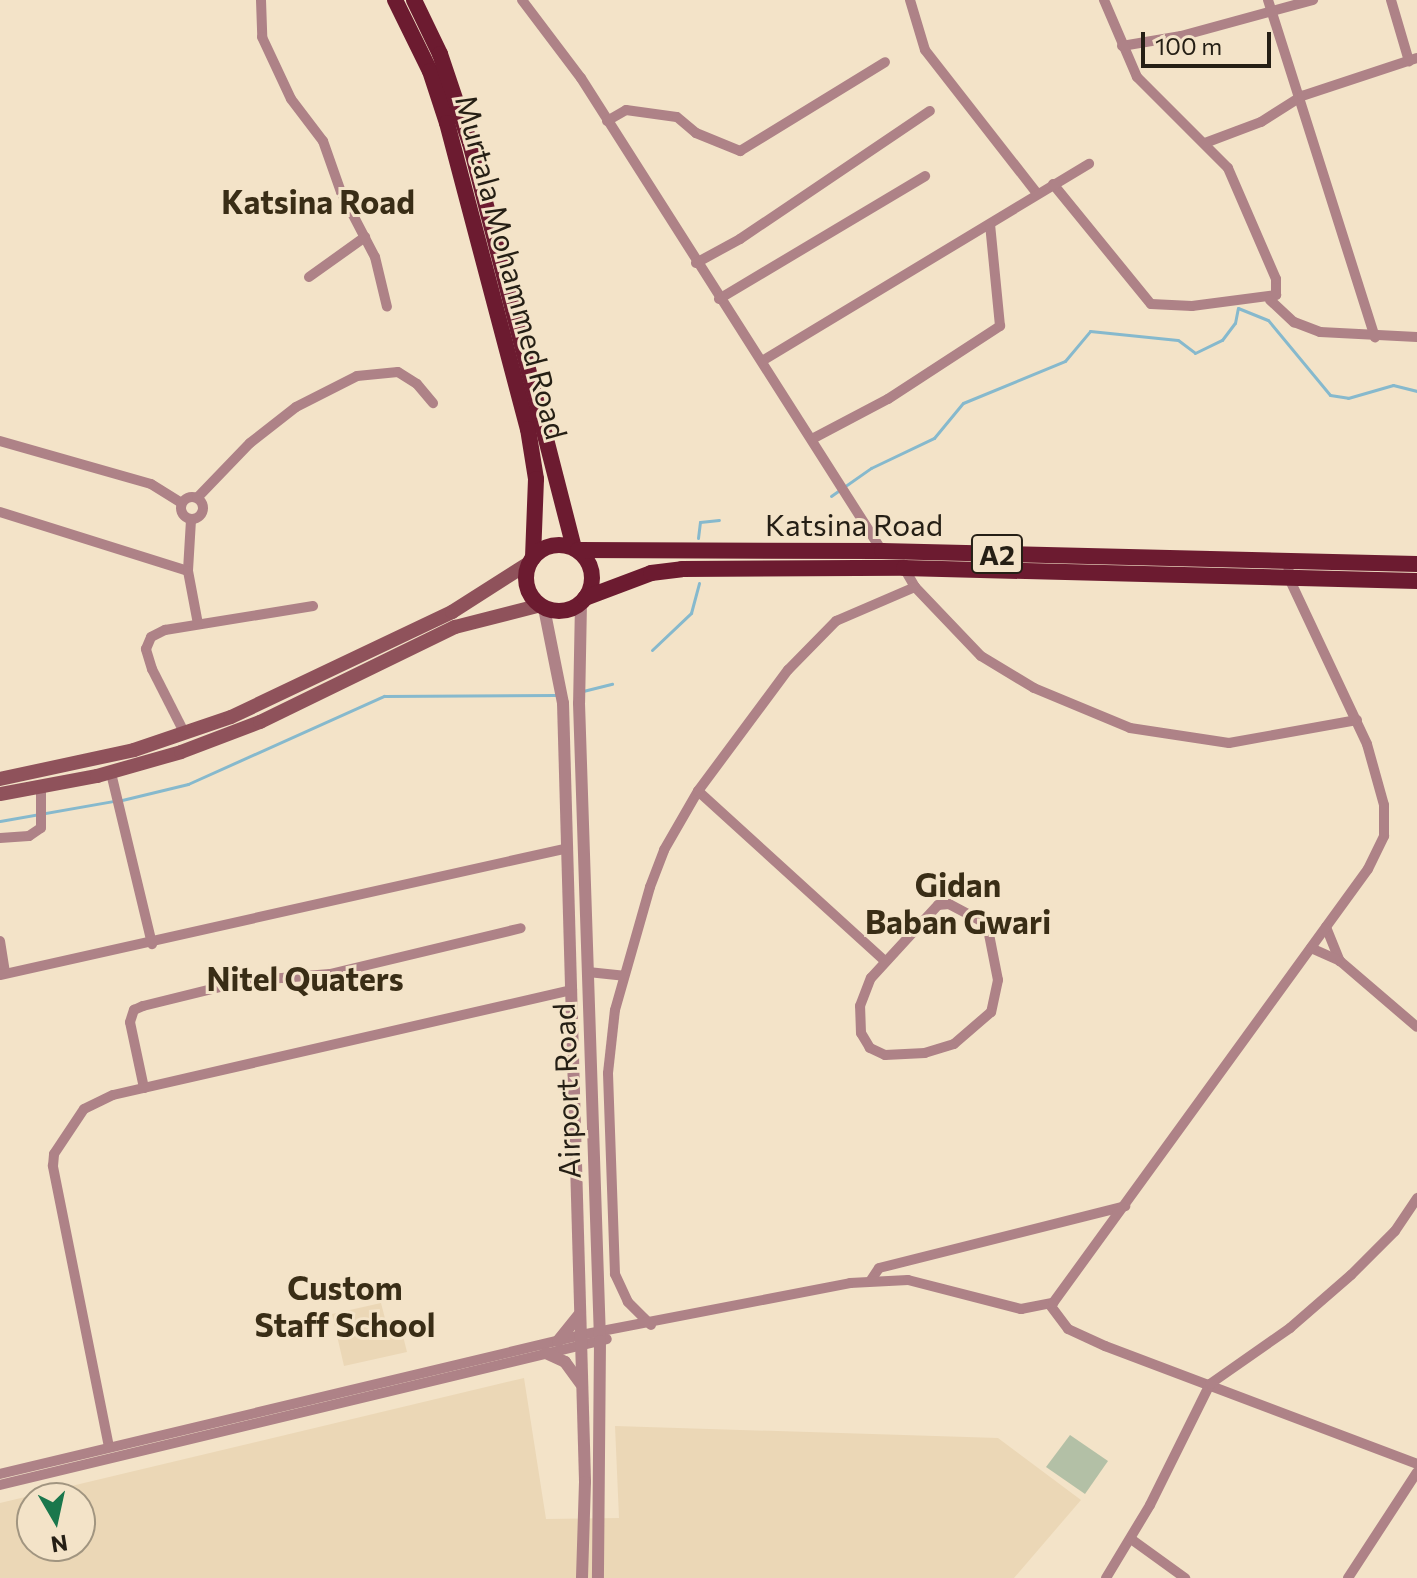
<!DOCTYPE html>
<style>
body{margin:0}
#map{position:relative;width:1417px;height:1578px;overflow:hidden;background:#f3e3c8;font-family:Commissioner,sans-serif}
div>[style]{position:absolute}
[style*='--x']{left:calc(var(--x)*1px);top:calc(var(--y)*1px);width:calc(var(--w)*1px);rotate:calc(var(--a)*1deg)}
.built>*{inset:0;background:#ebd7b6}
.green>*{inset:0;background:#b3c0a6}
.stream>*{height:3px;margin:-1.5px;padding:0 1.5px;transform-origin:1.5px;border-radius:1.5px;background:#86b9cd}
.minor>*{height:10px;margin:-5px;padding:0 5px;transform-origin:5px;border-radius:5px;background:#ae8287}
.minor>.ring{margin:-5px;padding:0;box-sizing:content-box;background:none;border:10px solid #ae8287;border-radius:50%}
.tertiary>*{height:12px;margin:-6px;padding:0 6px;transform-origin:6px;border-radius:6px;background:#ae8287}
.secondary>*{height:14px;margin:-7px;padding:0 7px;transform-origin:7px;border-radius:7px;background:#8f525b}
.trunk>*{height:16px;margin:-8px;padding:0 8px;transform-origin:8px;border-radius:8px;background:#6c1b30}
.trunk>.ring{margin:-8px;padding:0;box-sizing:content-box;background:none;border:16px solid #6c1b30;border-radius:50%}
span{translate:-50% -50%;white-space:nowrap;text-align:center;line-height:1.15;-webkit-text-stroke:6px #f3e3c8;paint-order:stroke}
.shield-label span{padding:2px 6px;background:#f3e3c8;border:2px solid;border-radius:6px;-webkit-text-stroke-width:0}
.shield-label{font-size:28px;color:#251f15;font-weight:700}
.street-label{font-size:30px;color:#251f15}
.neighbourhood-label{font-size:32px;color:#392d16;font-weight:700}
.north{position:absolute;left:16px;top:1482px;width:80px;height:80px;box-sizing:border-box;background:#f3e3c8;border:2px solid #a19580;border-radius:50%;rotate:171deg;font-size:22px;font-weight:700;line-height:32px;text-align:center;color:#251f15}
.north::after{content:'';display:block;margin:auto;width:28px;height:36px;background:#1a774c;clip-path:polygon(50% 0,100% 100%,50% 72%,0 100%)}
.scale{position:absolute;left:1141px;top:32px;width:130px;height:36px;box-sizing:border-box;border:4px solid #251f15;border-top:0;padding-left:10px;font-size:24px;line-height:28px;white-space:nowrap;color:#251f15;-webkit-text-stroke:6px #f3e3c8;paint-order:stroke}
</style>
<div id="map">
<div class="built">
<i style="clip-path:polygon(381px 1303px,389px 1334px,402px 1332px,407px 1352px,344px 1366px,332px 1314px)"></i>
<i style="clip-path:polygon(evenodd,524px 1378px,546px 1519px,619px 1518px,615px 1426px,998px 1438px,1081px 1500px,1014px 1578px,0 1578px,0 1503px,524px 1378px,32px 1498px,80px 1498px,80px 1546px,32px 1546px,32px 1498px)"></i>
</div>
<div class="green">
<i style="clip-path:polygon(1070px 1435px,1108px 1461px,1085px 1494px,1046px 1467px)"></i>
</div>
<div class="stream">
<i style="--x:831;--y:496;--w:49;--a:-35"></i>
<i style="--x:871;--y:468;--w:70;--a:-25.5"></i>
<i style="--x:934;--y:438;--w:45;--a:-50.4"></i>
<i style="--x:963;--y:403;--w:110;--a:-22.4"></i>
<i style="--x:1065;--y:361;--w:39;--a:-50"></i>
<i style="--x:1090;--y:331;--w:88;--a:5.8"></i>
<i style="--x:1178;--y:340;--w:21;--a:37"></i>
<i style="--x:1195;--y:353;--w:30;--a:-26"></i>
<i style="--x:1222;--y:340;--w:21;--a:-53"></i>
<i style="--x:1235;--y:323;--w:15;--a:-79"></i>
<i style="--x:1238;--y:308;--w:32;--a:22"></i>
<i style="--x:1268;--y:320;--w:97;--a:50.4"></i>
<i style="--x:1330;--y:395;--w:18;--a:9"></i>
<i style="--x:1348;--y:398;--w:47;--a:-16.1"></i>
<i style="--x:1393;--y:385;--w:25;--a:14"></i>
<i style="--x:698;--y:538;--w:16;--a:-83"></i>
<i style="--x:700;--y:522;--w:19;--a:-6"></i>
<i style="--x:652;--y:650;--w:54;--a:-43.5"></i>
<i style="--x:691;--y:613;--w:31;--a:-75"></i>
<i style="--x:583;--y:691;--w:30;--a:-14"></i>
<i style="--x:122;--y:800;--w:68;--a:-13.6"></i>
<i style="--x:188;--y:784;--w:215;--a:-24.2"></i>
<i style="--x:384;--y:696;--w:172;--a:-0.3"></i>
<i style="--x:0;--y:821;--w:116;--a:-10"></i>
</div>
<div class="minor">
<i style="--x:261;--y:0;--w:37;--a:88"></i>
<i style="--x:262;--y:37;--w:68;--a:64.9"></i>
<i style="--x:291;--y:99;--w:53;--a:52.7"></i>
<i style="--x:323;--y:141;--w:54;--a:70.6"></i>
<i style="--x:341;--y:192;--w:73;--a:62.4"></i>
<i style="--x:375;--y:257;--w:51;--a:76.5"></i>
<i style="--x:522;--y:0;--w:98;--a:52.9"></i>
<i style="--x:581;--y:78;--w:561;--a:57.53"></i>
<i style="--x:910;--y:0;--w:52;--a:73.3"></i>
<i style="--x:925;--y:50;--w:180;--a:52"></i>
<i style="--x:1268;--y:0;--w:354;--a:72.4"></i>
<i style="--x:1391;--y:0;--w:64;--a:73.6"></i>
<i style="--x:1122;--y:46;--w:60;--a:-9.6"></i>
<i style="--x:1181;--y:36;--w:137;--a:-15.3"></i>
<i style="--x:607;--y:121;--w:22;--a:-30"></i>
<i style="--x:626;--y:110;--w:51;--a:7.8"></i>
<i style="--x:677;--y:117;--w:25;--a:40"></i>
<i style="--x:696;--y:133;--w:48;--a:22.2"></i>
<i style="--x:740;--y:151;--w:170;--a:-31.5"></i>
<i style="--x:1205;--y:143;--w:60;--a:-20.6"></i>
<i style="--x:1261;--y:122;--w:49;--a:-32.4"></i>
<i style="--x:1302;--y:96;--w:121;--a:-18.3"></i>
<i style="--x:1053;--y:184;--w:155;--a:50.8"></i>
<i style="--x:1151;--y:304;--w:41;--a:2.8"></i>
<i style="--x:1192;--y:306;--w:85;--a:-7.5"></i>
<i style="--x:1276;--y:295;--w:16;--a:-90"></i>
<i style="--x:1276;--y:279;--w:121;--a:-113.4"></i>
<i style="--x:1228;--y:168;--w:129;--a:-135"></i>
<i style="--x:1137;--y:77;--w:84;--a:-113.2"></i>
<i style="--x:696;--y:263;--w:50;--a:-28.6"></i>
<i style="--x:740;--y:239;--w:229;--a:-34"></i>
<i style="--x:309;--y:277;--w:69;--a:-35.5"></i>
<i style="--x:719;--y:299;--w:240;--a:-30.8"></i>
<i style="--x:1270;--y:300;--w:33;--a:43"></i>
<i style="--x:1294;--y:322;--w:28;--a:21"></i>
<i style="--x:1320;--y:332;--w:97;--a:3"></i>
<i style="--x:762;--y:361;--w:382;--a:-31.1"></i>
<i style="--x:812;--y:439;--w:86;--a:-27.8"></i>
<i style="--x:888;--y:399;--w:134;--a:-33.1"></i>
<i style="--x:1000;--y:326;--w:102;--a:-95.6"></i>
<i style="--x:0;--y:441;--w:157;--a:15.9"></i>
<i style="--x:151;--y:484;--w:36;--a:32"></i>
<i class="ring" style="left:181px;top:497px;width:12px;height:12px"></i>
<i style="--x:197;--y:498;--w:76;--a:-46.1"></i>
<i style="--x:250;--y:443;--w:58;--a:-38"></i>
<i style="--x:296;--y:407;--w:68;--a:-26.9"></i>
<i style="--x:357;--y:376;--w:41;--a:-5.6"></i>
<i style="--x:398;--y:372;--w:22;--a:32"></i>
<i style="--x:417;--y:384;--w:25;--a:50"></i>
<i style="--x:0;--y:512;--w:197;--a:17.4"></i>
<i style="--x:191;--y:520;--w:51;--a:93.4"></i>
<i style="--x:188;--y:571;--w:54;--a:79.3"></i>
<i style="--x:904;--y:568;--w:22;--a:60"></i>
<i style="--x:915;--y:587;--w:95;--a:46.3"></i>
<i style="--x:981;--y:656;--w:62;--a:31.1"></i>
<i style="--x:1034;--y:688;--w:104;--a:22.6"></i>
<i style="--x:1130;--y:728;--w:100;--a:8.6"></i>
<i style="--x:1229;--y:743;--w:130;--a:-10.2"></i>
<i style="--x:185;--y:734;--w:73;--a:-116.9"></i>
<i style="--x:152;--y:669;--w:21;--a:-107"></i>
<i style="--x:146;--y:649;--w:13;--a:-67"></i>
<i style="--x:151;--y:637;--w:16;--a:-27"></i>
<i style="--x:165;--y:630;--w:150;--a:-9.2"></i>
<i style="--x:111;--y:773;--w:176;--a:76.5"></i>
<i style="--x:698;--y:791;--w:251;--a:42.3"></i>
<i style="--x:0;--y:838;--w:29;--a:-4"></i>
<i style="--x:29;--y:836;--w:14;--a:-34"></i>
<i style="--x:41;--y:828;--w:40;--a:-90"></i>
<i style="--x:949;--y:904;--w:43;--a:27.8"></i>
<i style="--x:987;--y:924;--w:57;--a:78.9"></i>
<i style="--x:998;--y:980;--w:33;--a:102"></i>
<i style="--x:991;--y:1012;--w:49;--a:139.1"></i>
<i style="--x:954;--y:1044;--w:30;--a:163"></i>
<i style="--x:925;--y:1053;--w:40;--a:177.1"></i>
<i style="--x:885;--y:1055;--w:17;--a:-155"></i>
<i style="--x:870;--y:1048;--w:17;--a:-121"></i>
<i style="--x:861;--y:1033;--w:27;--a:-92"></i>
<i style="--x:860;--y:1006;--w:30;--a:-69"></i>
<i style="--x:871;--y:978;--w:99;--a:-47.5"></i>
<i style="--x:938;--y:905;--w:11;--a:-5"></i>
<i style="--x:1326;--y:927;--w:37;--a:68"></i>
<i style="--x:0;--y:941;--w:32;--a:81"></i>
<i style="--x:1311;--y:948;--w:32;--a:24"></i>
<i style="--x:1340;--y:961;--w:101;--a:40.6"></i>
<i style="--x:588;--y:972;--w:36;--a:6"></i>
<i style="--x:0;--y:975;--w:582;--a:-12.6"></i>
<i style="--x:144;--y:1088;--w:67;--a:-102"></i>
<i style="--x:130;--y:1022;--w:13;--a:-72"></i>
<i style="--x:134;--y:1010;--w:10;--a:-24"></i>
<i style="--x:143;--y:1006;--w:105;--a:-13.8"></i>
<i style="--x:245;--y:981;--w:85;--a:-4.7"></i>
<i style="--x:330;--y:974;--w:196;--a:-13.5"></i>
<i style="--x:871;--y:1280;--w:14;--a:-56"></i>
<i style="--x:879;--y:1268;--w:254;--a:-14.1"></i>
<i style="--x:1050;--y:1305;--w:30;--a:53"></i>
<i style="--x:1068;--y:1329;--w:41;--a:24.7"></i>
<i style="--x:1105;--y:1346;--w:334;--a:20.7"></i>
<i style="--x:651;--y:1325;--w:33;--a:-135"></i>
<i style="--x:628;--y:1302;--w:31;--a:-115"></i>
<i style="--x:615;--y:1274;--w:201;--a:-92"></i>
<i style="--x:608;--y:1073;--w:63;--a:-83.7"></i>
<i style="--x:615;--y:1010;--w:128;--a:-74.1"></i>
<i style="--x:650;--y:887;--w:40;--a:-69"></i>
<i style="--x:664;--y:850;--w:68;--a:-60"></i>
<i style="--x:698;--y:791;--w:151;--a:-53.4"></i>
<i style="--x:788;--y:670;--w:69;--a:-45.6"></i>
<i style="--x:836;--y:621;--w:86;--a:-23.3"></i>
<i style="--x:109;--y:1447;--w:287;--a:-101.3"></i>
<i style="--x:53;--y:1166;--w:12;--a:-85"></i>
<i style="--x:54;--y:1154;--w:54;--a:-56.3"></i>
<i style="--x:84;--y:1109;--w:32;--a:-26"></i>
<i style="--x:113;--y:1095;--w:471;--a:-12.9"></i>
<i style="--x:0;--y:1474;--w:597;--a:-13.45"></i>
<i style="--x:581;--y:1335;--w:274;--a:-10.9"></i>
<i style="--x:850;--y:1283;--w:58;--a:-3"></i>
<i style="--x:908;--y:1280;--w:117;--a:14.4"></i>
<i style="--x:1021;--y:1309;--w:33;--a:-11"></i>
<i style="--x:1053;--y:1303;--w:536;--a:-54.03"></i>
<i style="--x:1368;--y:869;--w:37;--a:-64"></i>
<i style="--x:1384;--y:836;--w:31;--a:-90"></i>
<i style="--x:1384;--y:805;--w:63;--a:-105.6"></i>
<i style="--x:1367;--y:744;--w:183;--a:-115.2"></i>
<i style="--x:1289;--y:578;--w:17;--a:-93"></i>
<i style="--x:0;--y:1485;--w:624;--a:-13.52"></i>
<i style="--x:1131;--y:1539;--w:67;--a:35.8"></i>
<i style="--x:1106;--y:1578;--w:85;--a:-58.9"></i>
<i style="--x:1150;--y:1505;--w:135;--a:-63.6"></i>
<i style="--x:1210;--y:1384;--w:98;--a:-35"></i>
<i style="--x:1290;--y:1328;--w:81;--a:-41"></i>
<i style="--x:1351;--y:1275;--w:62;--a:-45"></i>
<i style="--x:1395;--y:1231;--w:40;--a:-56"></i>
<i style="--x:1348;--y:1578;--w:126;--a:-56.9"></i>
</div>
<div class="tertiary">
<i style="--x:581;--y:603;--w:100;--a:91.1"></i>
<i style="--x:579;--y:703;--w:638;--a:88.11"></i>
<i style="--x:600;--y:1341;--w:237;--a:90.5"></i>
<i style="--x:544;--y:608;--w:97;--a:78.7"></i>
<i style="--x:563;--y:703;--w:779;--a:88.38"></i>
<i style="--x:585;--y:1482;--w:96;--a:91.8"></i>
<i style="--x:558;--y:1341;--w:33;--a:-51"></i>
<i style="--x:546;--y:1353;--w:21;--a:25"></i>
<i style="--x:565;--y:1362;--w:27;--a:54"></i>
</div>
<div class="secondary">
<i style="--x:0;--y:779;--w:137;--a:-12.2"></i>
<i style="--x:134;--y:750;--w:102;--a:-18.8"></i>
<i style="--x:231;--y:717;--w:245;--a:-25.4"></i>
<i style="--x:452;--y:612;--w:91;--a:-32.5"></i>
<i style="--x:0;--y:794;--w:99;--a:-10.5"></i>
<i style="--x:97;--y:776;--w:87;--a:-15.9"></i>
<i style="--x:181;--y:752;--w:85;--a:-20.8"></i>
<i style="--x:260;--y:722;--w:217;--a:-26"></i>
<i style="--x:455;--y:627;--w:89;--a:-14.3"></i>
</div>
<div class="trunk">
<i style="--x:395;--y:0;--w:79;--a:63.8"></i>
<i style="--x:430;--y:71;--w:55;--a:71.9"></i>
<i style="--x:447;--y:123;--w:317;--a:75.2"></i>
<i style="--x:528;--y:429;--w:51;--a:80.9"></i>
<i style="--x:536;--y:479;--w:79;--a:92.2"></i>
<i style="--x:414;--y:0;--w:60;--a:64.3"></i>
<i style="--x:440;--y:54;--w:94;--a:71.4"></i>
<i style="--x:470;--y:143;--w:418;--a:75.6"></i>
<i class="ring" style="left:526px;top:545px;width:50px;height:50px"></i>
<i style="--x:578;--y:550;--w:304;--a:0.2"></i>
<i style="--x:882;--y:551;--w:535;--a:1.39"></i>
<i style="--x:585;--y:598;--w:71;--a:-20.7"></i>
<i style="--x:651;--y:573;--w:31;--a:-7"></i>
<i style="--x:682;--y:569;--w:222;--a:-0.3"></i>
<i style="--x:904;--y:568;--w:513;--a:1.45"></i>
</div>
<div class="shield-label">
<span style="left:997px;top:554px">A2</span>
</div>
<div class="street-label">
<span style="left:512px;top:267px;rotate:75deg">Murtala Mohammed Road</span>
<span style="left:854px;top:524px">Katsina Road</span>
<span style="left:566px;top:1091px;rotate:-92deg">Airport Road</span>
</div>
<div class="neighbourhood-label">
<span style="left:318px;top:201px">Katsina Road</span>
<span style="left:958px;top:903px">Gidan<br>Baban Gwari</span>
<span style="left:305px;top:978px">Nitel Quaters</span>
<span style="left:345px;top:1306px">Custom<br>Staff School</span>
</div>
<div class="north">N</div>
<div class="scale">100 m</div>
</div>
